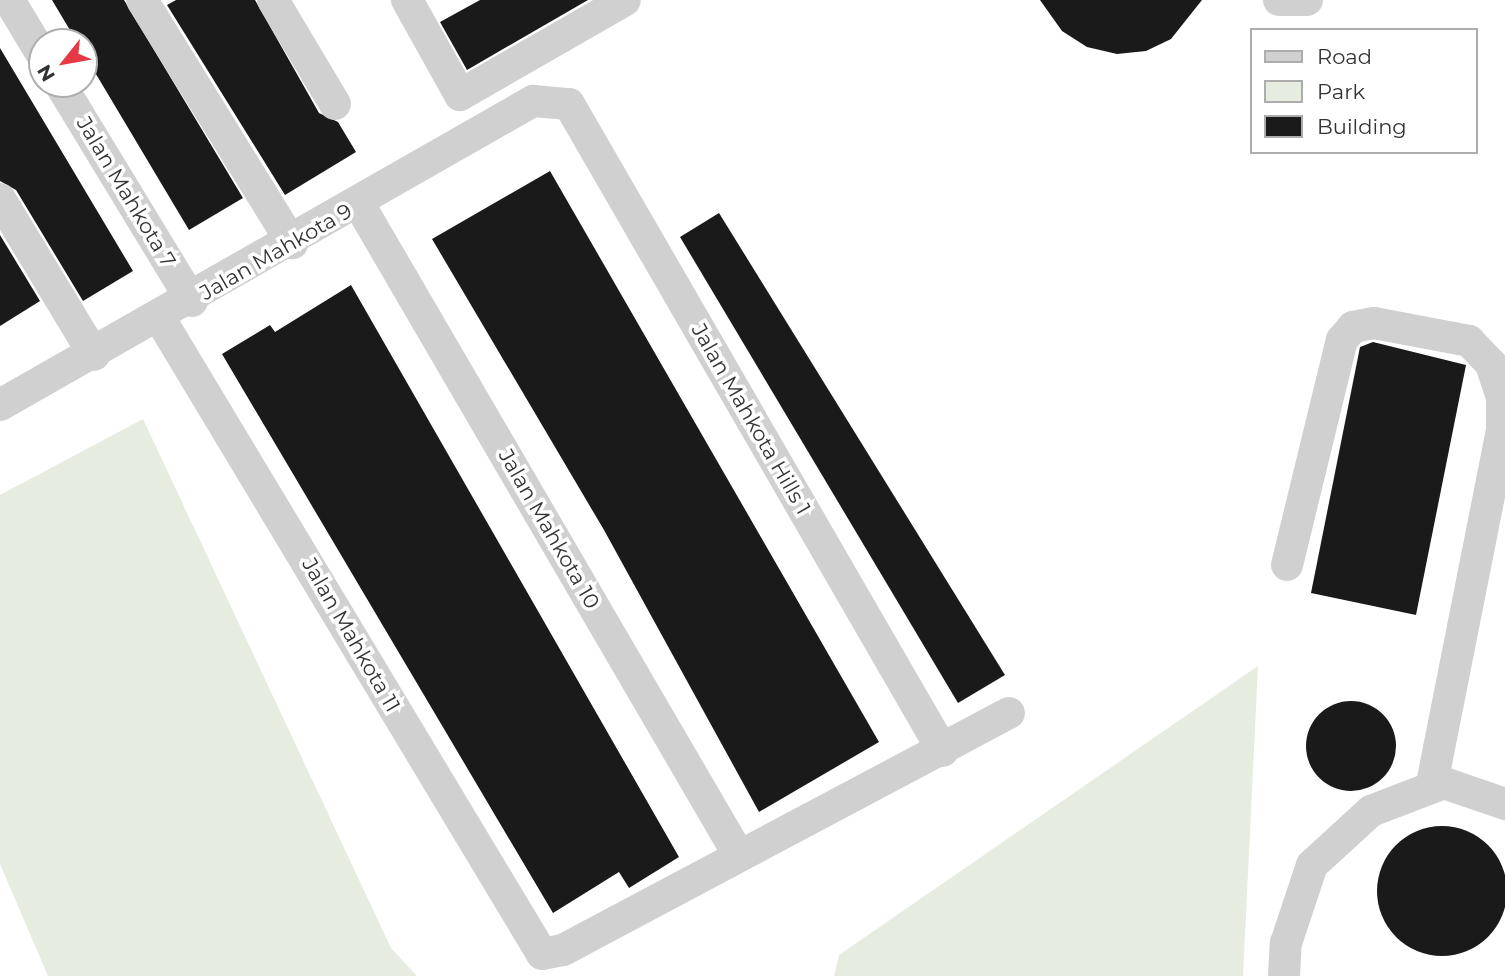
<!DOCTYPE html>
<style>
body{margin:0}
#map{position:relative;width:1505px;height:976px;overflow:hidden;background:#fff;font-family:Montserrat,sans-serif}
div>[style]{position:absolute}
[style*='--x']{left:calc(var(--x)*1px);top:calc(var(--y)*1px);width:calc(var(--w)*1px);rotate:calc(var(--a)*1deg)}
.green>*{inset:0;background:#e6ecdf}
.building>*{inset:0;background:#1a1a1a}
.round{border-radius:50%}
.minor>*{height:32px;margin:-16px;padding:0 16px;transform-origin:16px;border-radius:16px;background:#d0d0d0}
span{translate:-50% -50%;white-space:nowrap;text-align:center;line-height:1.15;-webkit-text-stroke:7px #fff;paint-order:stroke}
.street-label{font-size:21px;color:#333}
.legend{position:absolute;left:1250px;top:28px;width:228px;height:126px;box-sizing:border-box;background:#fff;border:2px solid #adadad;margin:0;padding:9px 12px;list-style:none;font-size:21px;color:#333}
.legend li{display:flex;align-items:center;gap:14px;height:35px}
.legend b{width:35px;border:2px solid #adadad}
.north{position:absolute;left:28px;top:28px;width:70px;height:70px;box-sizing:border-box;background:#fff;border:2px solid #adadad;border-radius:50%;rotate:239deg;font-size:19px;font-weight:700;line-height:28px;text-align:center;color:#333}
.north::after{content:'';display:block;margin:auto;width:24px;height:32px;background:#e63946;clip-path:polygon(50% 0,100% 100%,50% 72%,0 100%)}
</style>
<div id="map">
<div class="green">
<i style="clip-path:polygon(143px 419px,391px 948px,417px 976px,48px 976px,0 864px,0 495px)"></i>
<i style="clip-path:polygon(1258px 666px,1243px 976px,834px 976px,839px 955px)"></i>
</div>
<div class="building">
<i style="clip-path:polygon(52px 0,124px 0,243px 198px,189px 230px,84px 54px,84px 42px,77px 42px)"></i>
<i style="clip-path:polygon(176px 0,255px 0,319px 113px,338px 122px,356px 152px,285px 195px,167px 5px)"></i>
<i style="clip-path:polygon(480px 0,588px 0,467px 70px,440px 22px)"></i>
<i style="clip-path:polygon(1040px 0,1202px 0,1171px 39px,1146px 51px,1117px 54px,1087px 47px,1062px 31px)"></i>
<i style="clip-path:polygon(0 48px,133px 271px,83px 301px,16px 190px,0 181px)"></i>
<i style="clip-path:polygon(550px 171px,879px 742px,759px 812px,604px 530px,432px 239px)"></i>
<i style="clip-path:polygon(719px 213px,1005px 675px,958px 703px,680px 237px)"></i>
<i style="clip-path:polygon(0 235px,40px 301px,0 326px)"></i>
<i style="clip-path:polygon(351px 285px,679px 857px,629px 888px,619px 872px,553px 913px,222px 354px,270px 325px,275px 332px)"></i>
<i style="clip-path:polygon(1373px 342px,1466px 365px,1416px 615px,1311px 593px,1360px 347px)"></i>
<i class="round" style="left:1306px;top:701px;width:90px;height:90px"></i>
<i class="round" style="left:1377px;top:826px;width:130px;height:130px"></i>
</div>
<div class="minor">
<i style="--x:9;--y:0;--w:64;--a:59"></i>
<i style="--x:142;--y:0;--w:286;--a:58.3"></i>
<i style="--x:273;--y:0;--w:121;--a:59.2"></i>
<i style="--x:407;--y:0;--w:109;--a:60.8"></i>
<i style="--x:460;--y:95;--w:190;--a:-29.9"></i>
<i style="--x:1279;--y:0;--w:28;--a:0"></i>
<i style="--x:60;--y:84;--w:254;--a:58.7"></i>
<i style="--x:0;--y:199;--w:182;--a:58.9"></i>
<i style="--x:359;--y:204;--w:752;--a:59.75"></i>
<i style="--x:159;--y:317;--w:743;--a:58.98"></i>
<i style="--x:542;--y:954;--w:21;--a:-11"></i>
<i style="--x:563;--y:950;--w:505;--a:-27.99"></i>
<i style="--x:0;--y:405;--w:614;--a:-29.7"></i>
<i style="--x:533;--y:101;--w:36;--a:5"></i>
<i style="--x:569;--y:104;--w:747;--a:59.97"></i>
<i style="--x:1287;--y:565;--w:232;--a:-76.3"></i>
<i style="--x:1342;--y:340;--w:17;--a:-50"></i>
<i style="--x:1353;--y:327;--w:21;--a:-11"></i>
<i style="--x:1374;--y:323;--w:97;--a:10.7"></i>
<i style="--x:1469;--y:341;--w:32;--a:46"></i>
<i style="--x:1491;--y:364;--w:36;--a:72"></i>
<i style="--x:1502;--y:398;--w:32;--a:90"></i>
<i style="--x:1502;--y:430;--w:365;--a:101.2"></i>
<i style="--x:1284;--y:976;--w:33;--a:-87"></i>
<i style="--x:1286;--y:943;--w:82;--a:-71.6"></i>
<i style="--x:1312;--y:865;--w:80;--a:-42.5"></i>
<i style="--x:1371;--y:811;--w:78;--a:-21"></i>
<i style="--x:1444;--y:783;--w:65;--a:19"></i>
</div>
<div class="street-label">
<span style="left:126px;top:192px;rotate:59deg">Jalan Mahkota 7</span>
<span style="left:276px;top:252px;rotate:-30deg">Jalan Mahkota 9</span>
<span style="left:751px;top:419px;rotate:60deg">Jalan Mahkota Hills 1</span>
<span style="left:549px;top:529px;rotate:60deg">Jalan Mahkota 10</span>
<span style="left:351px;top:635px;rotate:60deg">Jalan Mahkota 11</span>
</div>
<ul class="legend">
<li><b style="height:9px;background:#d0d0d0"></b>Road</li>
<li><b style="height:19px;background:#e6ecdf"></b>Park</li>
<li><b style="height:19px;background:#1a1a1a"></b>Building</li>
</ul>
<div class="north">N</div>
</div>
